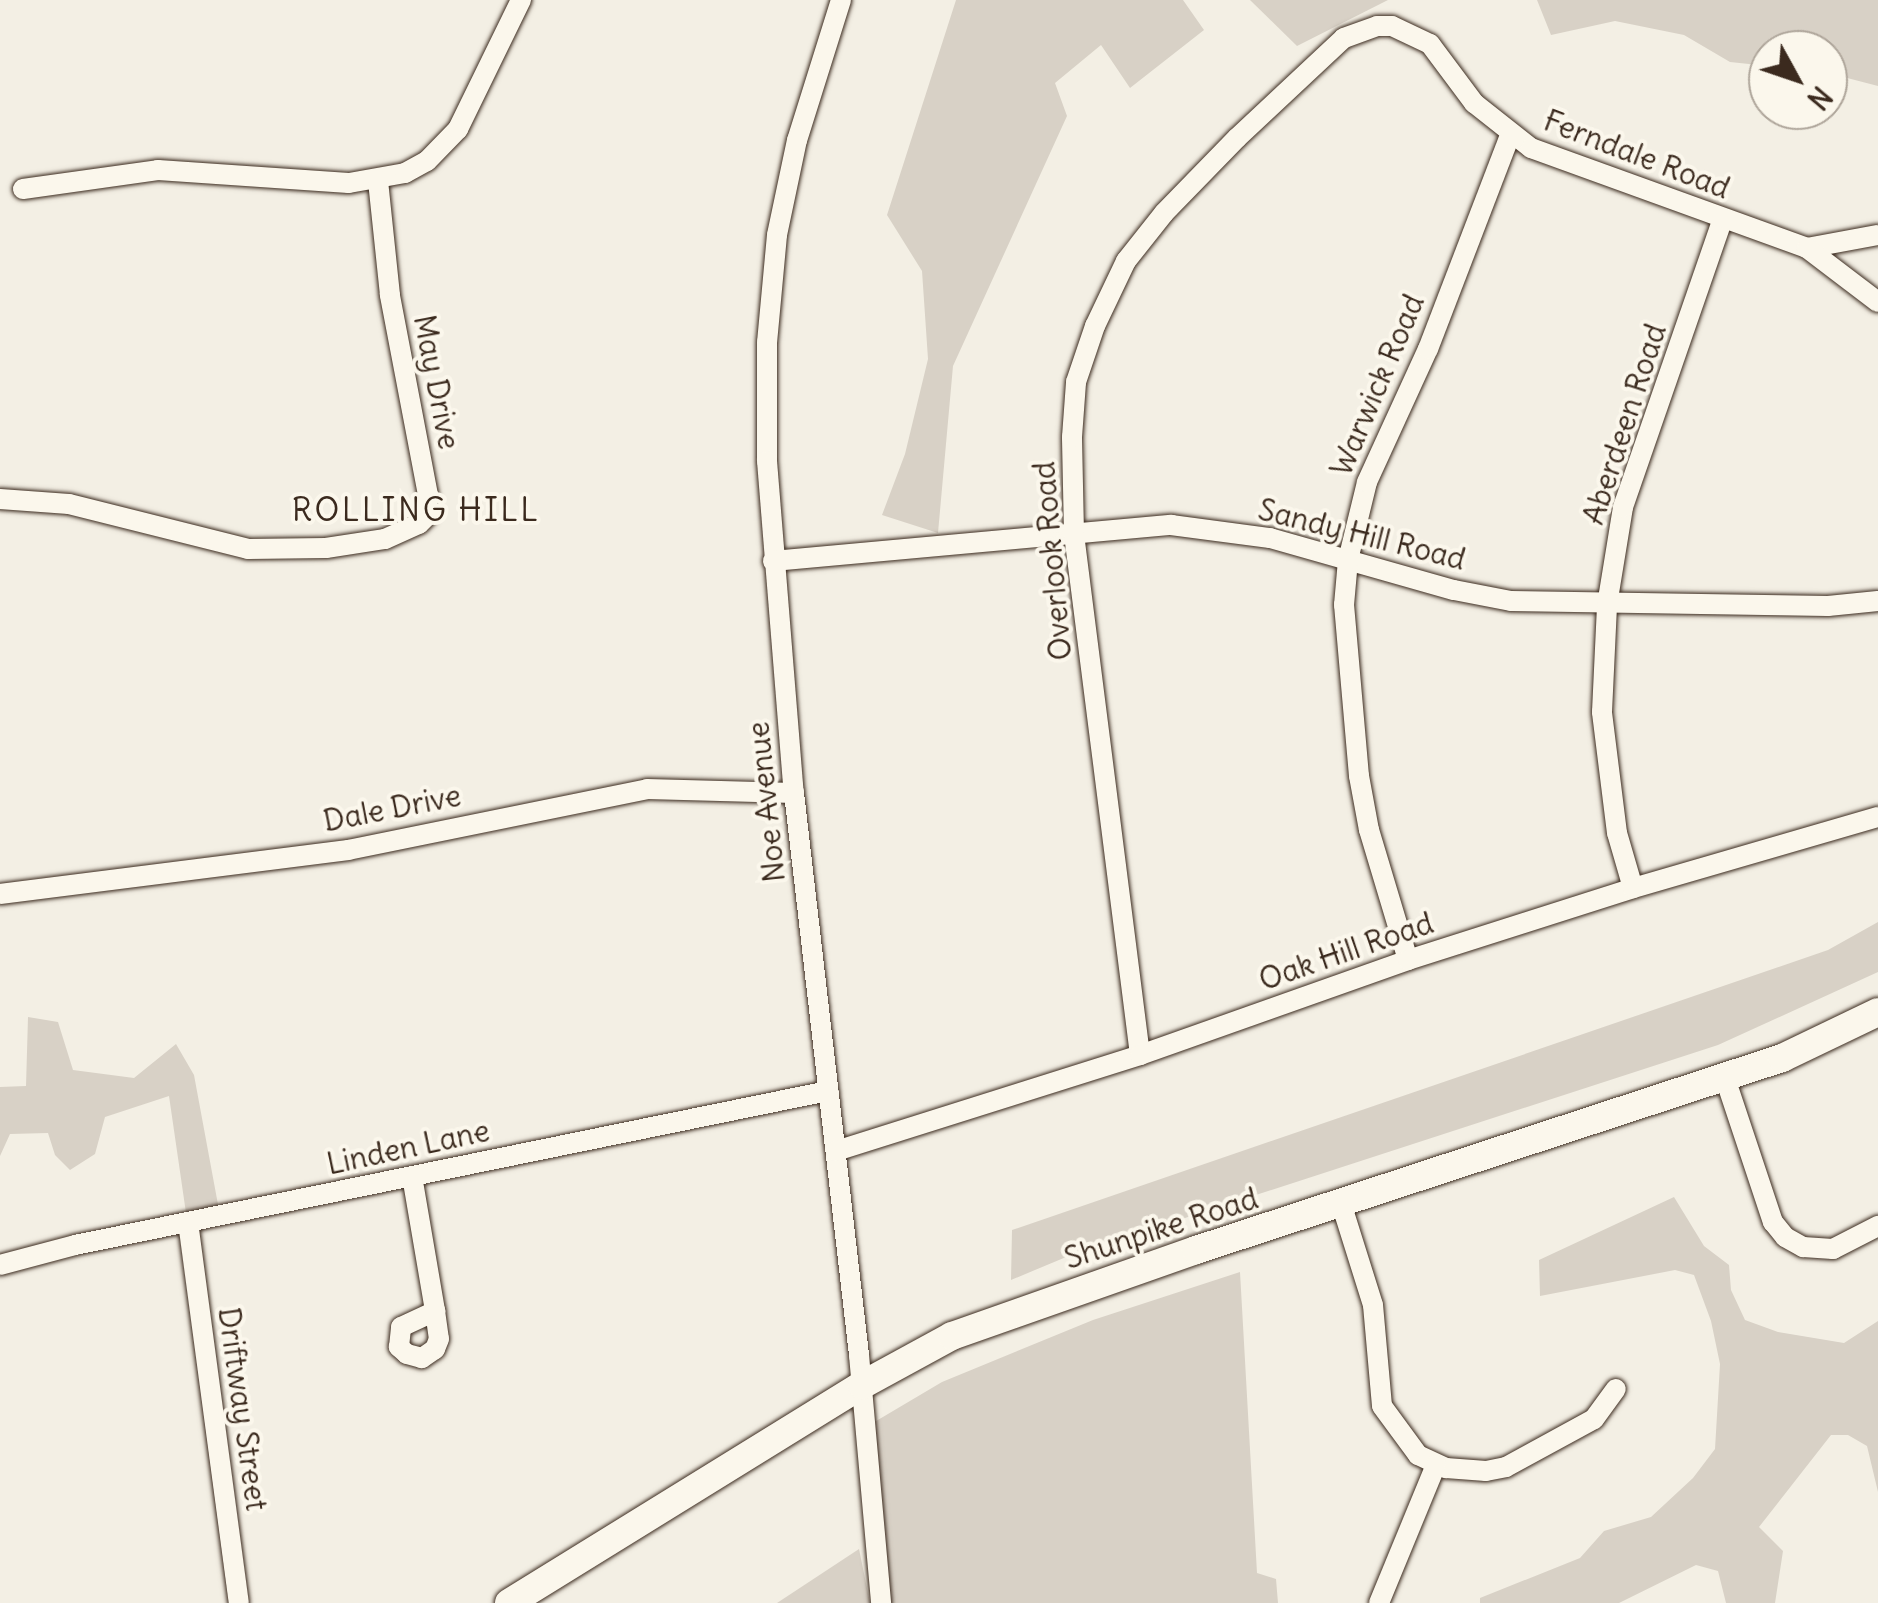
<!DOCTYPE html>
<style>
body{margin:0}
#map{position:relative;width:1878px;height:1603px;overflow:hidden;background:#f3efe4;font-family:Delius,sans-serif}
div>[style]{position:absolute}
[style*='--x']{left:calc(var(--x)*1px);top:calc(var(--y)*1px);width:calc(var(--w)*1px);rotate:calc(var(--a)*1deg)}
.green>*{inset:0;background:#d8d1c6}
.roads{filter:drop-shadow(0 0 2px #3b2a1e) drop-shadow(0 0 2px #3b2a1e)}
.minor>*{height:20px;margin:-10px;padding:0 10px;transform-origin:10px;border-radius:10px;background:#fbf7ec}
.major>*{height:28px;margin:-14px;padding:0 14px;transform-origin:14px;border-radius:14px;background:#fbf7ec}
span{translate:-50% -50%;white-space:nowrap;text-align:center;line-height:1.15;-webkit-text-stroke:8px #fbf7ec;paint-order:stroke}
.street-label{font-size:30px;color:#3b2a1e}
.neighbourhood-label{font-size:32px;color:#3b2a1e;letter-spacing:2.5px}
.north{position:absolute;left:1748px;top:30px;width:100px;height:100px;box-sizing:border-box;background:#fbf7ec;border:2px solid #aea59a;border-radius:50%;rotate:130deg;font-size:28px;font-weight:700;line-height:40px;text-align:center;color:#3b2a1e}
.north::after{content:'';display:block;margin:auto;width:35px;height:45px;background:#3b2a1e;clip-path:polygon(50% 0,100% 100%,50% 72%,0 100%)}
</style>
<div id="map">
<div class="green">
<i style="clip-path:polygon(956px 0,1183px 0,1204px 30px,1130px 88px,1101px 45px,1055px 83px,1067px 116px,953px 366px,938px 533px,882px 515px,905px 454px,928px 359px,922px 271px,887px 215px)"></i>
<i style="clip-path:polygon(1250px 0,1388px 0,1297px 46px)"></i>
<i style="clip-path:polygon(1537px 0,1878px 0,1878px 86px,1828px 73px,1828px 50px,1768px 50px,1768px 66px,1730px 62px,1684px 35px,1615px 21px,1551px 35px)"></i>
<i style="clip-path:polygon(1878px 922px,1878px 972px,1718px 1045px,1071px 1255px,1011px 1280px,1012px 1230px,1828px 950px)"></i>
<i style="clip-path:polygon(28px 1017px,58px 1022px,73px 1070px,134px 1078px,176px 1044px,194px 1075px,219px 1210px,186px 1213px,169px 1096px,105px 1117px,95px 1154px,70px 1170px,55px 1155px,48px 1133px,10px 1134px,0 1156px,0 1087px,26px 1086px)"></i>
<i style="clip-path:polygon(1674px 1197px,1704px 1246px,1729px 1265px,1731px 1290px,1745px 1320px,1778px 1332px,1844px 1343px,1878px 1321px,1878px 1492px,1867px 1446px,1848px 1435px,1831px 1435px,1759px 1527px,1783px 1551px,1775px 1603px,1726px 1603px,1718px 1571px,1696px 1565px,1619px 1603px,1480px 1603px,1480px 1598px,1580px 1558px,1604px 1531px,1651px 1517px,1693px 1478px,1715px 1449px,1720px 1364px,1711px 1321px,1694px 1275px,1675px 1270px,1540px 1296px,1539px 1260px)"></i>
<i style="clip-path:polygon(1240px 1272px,1257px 1573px,1276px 1579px,1278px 1603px,883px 1603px,866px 1427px,942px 1382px,1093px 1320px)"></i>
<i style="clip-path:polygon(859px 1549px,870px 1603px,777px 1603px)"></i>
</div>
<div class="roads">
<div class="minor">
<i style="--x:841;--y:0;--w:147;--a:107.4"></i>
<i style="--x:797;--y:140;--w:97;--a:101.9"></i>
<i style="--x:777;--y:235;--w:107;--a:95.3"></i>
<i style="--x:767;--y:342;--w:119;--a:90"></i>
<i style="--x:767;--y:461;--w:333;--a:85.4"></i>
<i style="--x:794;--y:793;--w:566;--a:83.4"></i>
<i style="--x:859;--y:1355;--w:249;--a:84.9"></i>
<i style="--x:23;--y:189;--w:136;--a:-8"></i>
<i style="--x:158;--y:170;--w:191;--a:3.9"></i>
<i style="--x:349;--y:183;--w:57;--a:-10.1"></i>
<i style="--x:405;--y:173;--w:25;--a:-29"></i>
<i style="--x:427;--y:161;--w:45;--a:-45.9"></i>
<i style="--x:458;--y:129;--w:144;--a:-64"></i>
<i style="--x:1807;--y:248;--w:72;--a:-10.4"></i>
<i style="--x:0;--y:499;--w:69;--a:4.1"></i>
<i style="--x:69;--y:504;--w:185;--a:14.1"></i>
<i style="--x:248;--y:549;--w:78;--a:-0.7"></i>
<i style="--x:326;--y:548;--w:60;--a:-8.7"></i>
<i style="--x:385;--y:539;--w:37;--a:-24"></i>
<i style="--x:419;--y:524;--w:11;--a:-45"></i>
<i style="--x:427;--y:516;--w:21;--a:-87"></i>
<i style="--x:428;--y:495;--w:204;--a:-100.8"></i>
<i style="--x:390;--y:295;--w:115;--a:-96"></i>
<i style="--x:773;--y:561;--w:400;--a:-5.2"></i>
<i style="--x:1171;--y:525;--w:100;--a:7.5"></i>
<i style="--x:1270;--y:538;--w:191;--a:15.8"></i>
<i style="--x:1454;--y:590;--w:58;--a:10.9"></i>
<i style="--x:1511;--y:601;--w:317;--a:0.9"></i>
<i style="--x:1828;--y:606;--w:50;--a:-5.7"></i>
<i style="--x:1633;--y:888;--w:57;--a:-106.2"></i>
<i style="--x:1617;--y:833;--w:122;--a:-97.1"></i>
<i style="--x:1602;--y:712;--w:107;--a:-87.3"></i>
<i style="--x:1607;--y:605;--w:99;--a:-80.7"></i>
<i style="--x:1623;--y:507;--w:305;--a:-70.9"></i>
<i style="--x:0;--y:894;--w:351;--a:-7.2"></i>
<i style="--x:348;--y:850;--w:305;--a:-11.5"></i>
<i style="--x:647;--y:789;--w:147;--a:1.6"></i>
<i style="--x:1408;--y:960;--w:136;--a:-106.7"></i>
<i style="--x:1369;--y:830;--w:55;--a:-100.5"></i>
<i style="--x:1359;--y:776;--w:172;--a:-95"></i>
<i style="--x:1344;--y:605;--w:45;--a:-84.9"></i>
<i style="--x:1348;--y:560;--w:80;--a:-76.3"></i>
<i style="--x:1367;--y:482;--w:146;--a:-65.4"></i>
<i style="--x:1428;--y:349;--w:229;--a:-69"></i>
<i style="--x:1140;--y:1055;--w:525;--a:-97.22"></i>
<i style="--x:1074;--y:534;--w:97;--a:-91.2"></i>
<i style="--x:1072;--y:437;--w:55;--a:-85.8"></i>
<i style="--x:1076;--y:382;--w:59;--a:-71.3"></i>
<i style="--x:1095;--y:326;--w:72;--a:-64.5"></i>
<i style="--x:1126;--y:261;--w:61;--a:-51.6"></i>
<i style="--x:1164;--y:213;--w:105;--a:-45.8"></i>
<i style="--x:1237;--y:138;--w:146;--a:-43.1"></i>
<i style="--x:1344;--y:38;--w:35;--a:-20"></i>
<i style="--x:1377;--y:26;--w:15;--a:0"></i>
<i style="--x:1392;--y:26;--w:42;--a:25.3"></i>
<i style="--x:1430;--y:44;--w:74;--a:53.3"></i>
<i style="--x:1474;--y:103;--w:73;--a:38.3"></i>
<i style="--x:1531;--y:148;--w:294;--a:19.9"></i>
<i style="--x:1807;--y:248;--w:89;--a:37.3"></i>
<i style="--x:1725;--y:1078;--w:152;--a:71.6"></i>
<i style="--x:1773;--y:1222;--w:19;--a:51"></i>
<i style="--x:1785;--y:1237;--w:21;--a:29"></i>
<i style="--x:1803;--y:1247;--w:30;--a:4"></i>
<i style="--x:1833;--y:1249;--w:51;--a:-27.1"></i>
<i style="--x:836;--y:1151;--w:319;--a:-17.5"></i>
<i style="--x:1140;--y:1055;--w:284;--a:-19.5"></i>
<i style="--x:1408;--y:960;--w:236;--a:-17.7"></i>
<i style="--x:1633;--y:888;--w:255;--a:-16.2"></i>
<i style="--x:412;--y:1176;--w:137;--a:80.3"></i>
<i style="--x:1341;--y:1203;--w:107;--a:72.6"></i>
<i style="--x:1373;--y:1305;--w:101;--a:84.9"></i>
<i style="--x:1382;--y:1406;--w:61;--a:53.7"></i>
<i style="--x:1418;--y:1455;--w:31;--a:25"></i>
<i style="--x:1446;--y:1468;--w:40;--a:4.3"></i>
<i style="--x:1486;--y:1471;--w:20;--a:-11"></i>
<i style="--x:1506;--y:1467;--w:100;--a:-28.6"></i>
<i style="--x:1594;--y:1419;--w:37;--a:-54"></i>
<i style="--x:188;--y:1222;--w:384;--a:82.4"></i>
<i style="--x:0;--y:1265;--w:78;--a:-14.9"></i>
<i style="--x:75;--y:1245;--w:769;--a:-11.56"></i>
<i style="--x:435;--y:1311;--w:28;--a:82"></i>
<i style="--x:439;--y:1339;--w:11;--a:112"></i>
<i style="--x:435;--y:1349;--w:16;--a:145"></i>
<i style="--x:422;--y:1358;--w:16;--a:-165"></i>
<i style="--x:407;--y:1354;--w:11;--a:-139"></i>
<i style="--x:399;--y:1347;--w:20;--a:-84"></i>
<i style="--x:401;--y:1327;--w:38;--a:-25"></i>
<i style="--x:1379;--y:1603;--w:149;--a:-67.6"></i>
</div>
<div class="major">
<i style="--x:509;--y:1603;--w:415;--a:-31.7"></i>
<i style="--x:862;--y:1385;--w:102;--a:-28.6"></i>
<i style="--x:952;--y:1336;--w:259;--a:-19.4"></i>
<i style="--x:1196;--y:1250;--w:617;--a:-18.14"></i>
<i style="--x:1782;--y:1058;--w:106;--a:-25.6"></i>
</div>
</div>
<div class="street-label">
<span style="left:1637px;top:154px;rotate:21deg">Ferndale Road</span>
<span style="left:437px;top:382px;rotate:79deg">May Drive</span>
<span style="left:1377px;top:385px;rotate:-67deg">Warwick Road</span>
<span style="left:1624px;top:424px;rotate:-72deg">Aberdeen Road</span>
<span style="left:1362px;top:534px;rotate:14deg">Sandy Hill Road</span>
<span style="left:1052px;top:561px;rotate:-95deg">Overlook Road</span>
<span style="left:766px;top:802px;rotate:-96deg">Noe Avenue</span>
<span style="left:392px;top:808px;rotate:-11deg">Dale Drive</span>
<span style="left:1346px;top:951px;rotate:-19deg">Oak Hill Road</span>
<span style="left:408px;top:1147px;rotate:-12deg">Linden Lane</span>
<span style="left:1161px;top:1228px;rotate:-18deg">Shunpike Road</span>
<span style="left:243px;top:1409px;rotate:82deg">Driftway Street</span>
</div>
<div class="neighbourhood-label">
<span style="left:416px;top:510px">ROLLING HILL</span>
</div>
<div class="north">N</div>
</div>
